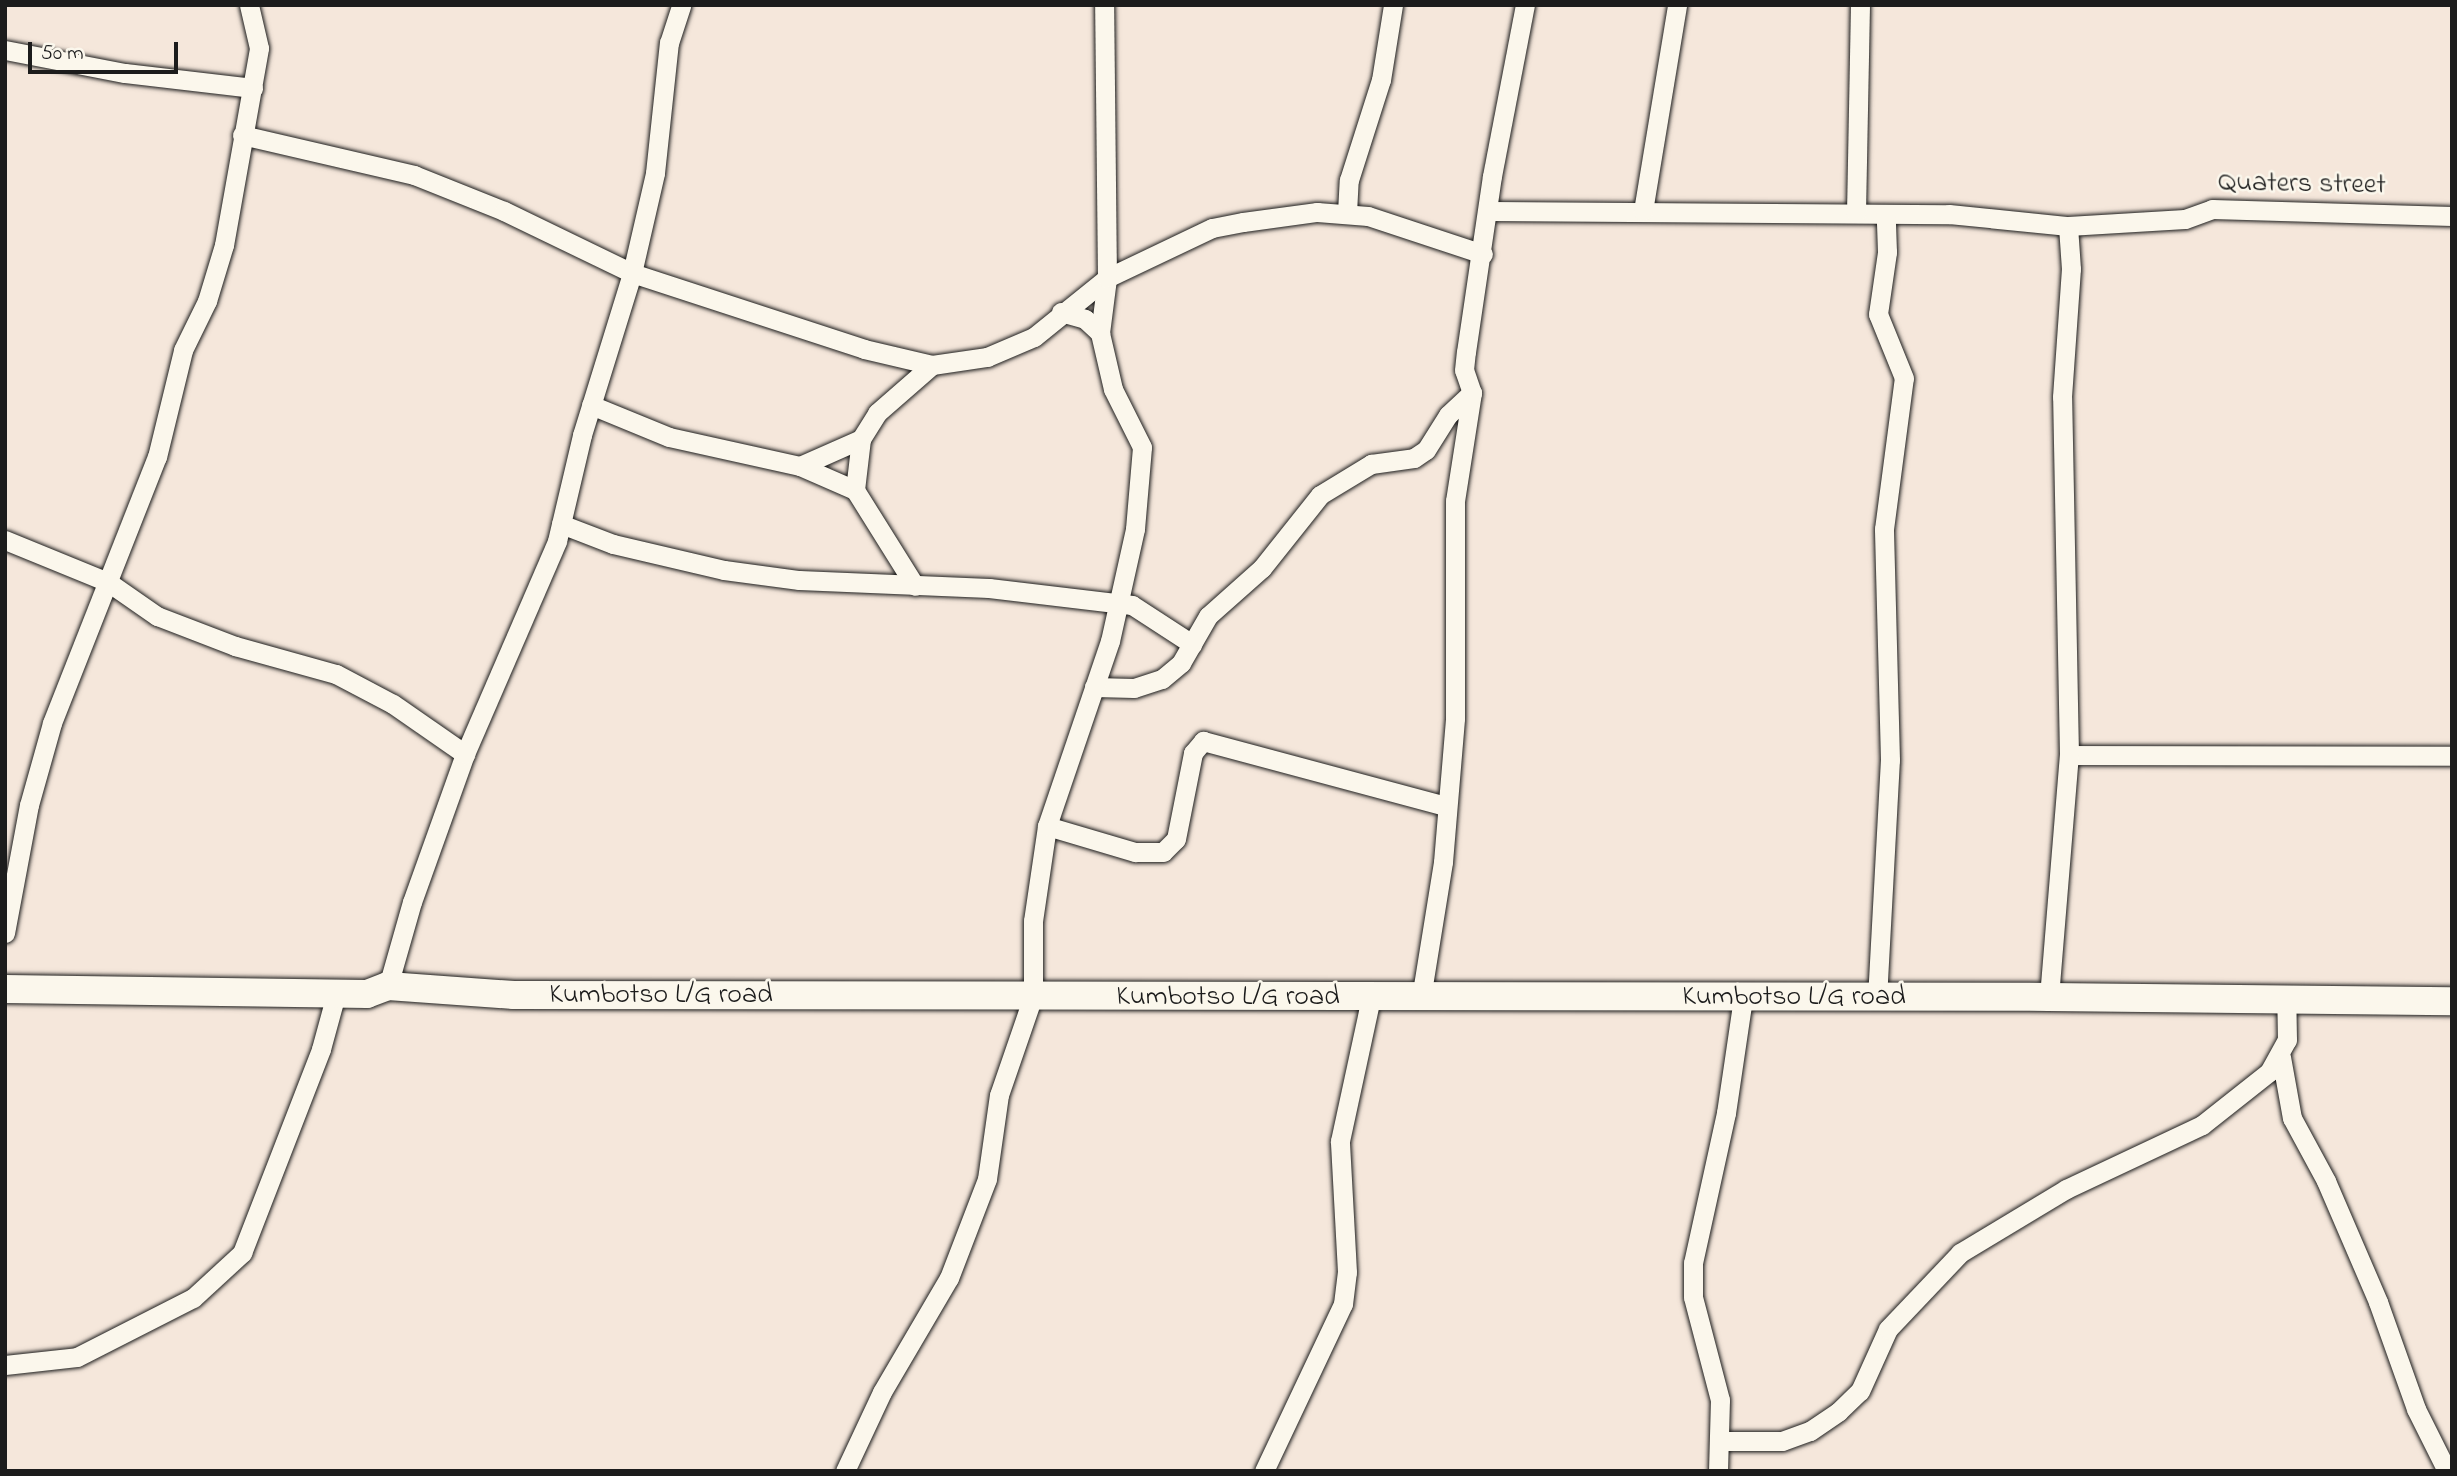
<!DOCTYPE html>
<style>
body{margin:0}
#map{position:relative;width:2457px;height:1476px;overflow:hidden;background:#f5e7db;font-family:"Indie Flower",sans-serif}
div>[style]{position:absolute}
[style*='--x']{left:calc(var(--x)*1px);top:calc(var(--y)*1px);width:calc(var(--w)*1px);rotate:calc(var(--a)*1deg)}
.roads{filter:drop-shadow(0 0 2px #1c1c1c) drop-shadow(0 0 2px #1c1c1c)}
.street>*{height:19px;margin:-9.5px;padding:0 9.5px;transform-origin:9.5px;border-radius:9.5px;background:#fbf7ec}
.secondary>*{height:28px;margin:-14px;padding:0 14px;transform-origin:14px;border-radius:14px;background:#fbf7ec}
span{translate:-50% -50%;white-space:nowrap;text-align:center;line-height:1.15;-webkit-text-stroke:5px #fbf7ec;paint-order:stroke}
.street-label{font-size:28px;color:#1c1c1c}
.frame{position:absolute;inset:0;border:7px solid #1c1c1c;pointer-events:none}
.scale{position:absolute;left:28px;top:42px;width:150px;height:32px;box-sizing:border-box;border:4px solid #1c1c1c;border-top:0;padding-left:9px;font-size:21px;line-height:24px;white-space:nowrap;color:#1c1c1c;-webkit-text-stroke:5px #fbf7ec;paint-order:stroke}
</style>
<div id="map">
<div class="roads">
<div class="street">
<i style="--x:5;--y:50;--w:122;--a:10.9"></i>
<i style="--x:125;--y:73;--w:129;--a:6.7"></i>
<i style="--x:242;--y:135;--w:177;--a:13.1"></i>
<i style="--x:414;--y:175;--w:97;--a:21.8"></i>
<i style="--x:504;--y:211;--w:142;--a:25.8"></i>
<i style="--x:632;--y:273;--w:244;--a:18.1"></i>
<i style="--x:864;--y:349;--w:70;--a:13.2"></i>
<i style="--x:932;--y:365;--w:56;--a:-8.3"></i>
<i style="--x:987;--y:357;--w:51;--a:-23.1"></i>
<i style="--x:1034;--y:337;--w:94;--a:-38.9"></i>
<i style="--x:1107;--y:278;--w:116;--a:-25.5"></i>
<i style="--x:1212;--y:228;--w:32;--a:-11"></i>
<i style="--x:1243;--y:222;--w:75;--a:-7.7"></i>
<i style="--x:1317;--y:212;--w:51;--a:4.5"></i>
<i style="--x:1368;--y:216;--w:121;--a:18.3"></i>
<i style="--x:1490;--y:211;--w:459;--a:0.4"></i>
<i style="--x:1949;--y:214;--w:120;--a:5.8"></i>
<i style="--x:2068;--y:226;--w:117;--a:-3.4"></i>
<i style="--x:2185;--y:219;--w:29;--a:-20"></i>
<i style="--x:2212;--y:209;--w:240;--a:1.7"></i>
<i style="--x:1643;--y:211;--w:209;--a:-80.6"></i>
<i style="--x:1347;--y:213;--w:33;--a:-87"></i>
<i style="--x:1349;--y:180;--w:105;--a:-72.3"></i>
<i style="--x:1381;--y:80;--w:76;--a:-80.9"></i>
<i style="--x:1856;--y:213;--w:208;--a:-88.9"></i>
<i style="--x:1061;--y:312;--w:25;--a:16"></i>
<i style="--x:1085;--y:319;--w:21;--a:43"></i>
<i style="--x:591;--y:405;--w:84;--a:22.3"></i>
<i style="--x:669;--y:437;--w:134;--a:12.5"></i>
<i style="--x:800;--y:466;--w:60;--a:23.6"></i>
<i style="--x:855;--y:490;--w:113;--a:58"></i>
<i style="--x:800;--y:466;--w:67;--a:-23.9"></i>
<i style="--x:855;--y:490;--w:51;--a:-83.3"></i>
<i style="--x:861;--y:439;--w:31;--a:-58"></i>
<i style="--x:877;--y:413;--w:73;--a:-41.1"></i>
<i style="--x:561;--y:524;--w:56;--a:21"></i>
<i style="--x:613;--y:544;--w:114;--a:13.2"></i>
<i style="--x:724;--y:570;--w:76;--a:7.6"></i>
<i style="--x:799;--y:580;--w:190;--a:2.4"></i>
<i style="--x:989;--y:588;--w:144;--a:6.8"></i>
<i style="--x:1132;--y:605;--w:72;--a:33"></i>
<i style="--x:5;--y:540;--w:111;--a:22.2"></i>
<i style="--x:108;--y:582;--w:60;--a:34.8"></i>
<i style="--x:157;--y:616;--w:84;--a:21"></i>
<i style="--x:235;--y:646;--w:105;--a:15.5"></i>
<i style="--x:336;--y:674;--w:64;--a:27.8"></i>
<i style="--x:393;--y:704;--w:88;--a:34.8"></i>
<i style="--x:1094;--y:687;--w:40;--a:1.4"></i>
<i style="--x:1134;--y:688;--w:29;--a:-18"></i>
<i style="--x:1162;--y:679;--w:25;--a:-40"></i>
<i style="--x:1181;--y:663;--w:54;--a:-60.1"></i>
<i style="--x:1208;--y:616;--w:72;--a:-41.6"></i>
<i style="--x:1262;--y:568;--w:93;--a:-51.5"></i>
<i style="--x:1320;--y:495;--w:60;--a:-31.3"></i>
<i style="--x:1371;--y:464;--w:43;--a:-7.9"></i>
<i style="--x:1414;--y:458;--w:14;--a:-34"></i>
<i style="--x:1426;--y:450;--w:41;--a:-57.8"></i>
<i style="--x:1448;--y:415;--w:33;--a:-43"></i>
<i style="--x:2069;--y:755;--w:383;--a:0.1"></i>
<i style="--x:1047;--y:826;--w:92;--a:16.5"></i>
<i style="--x:1135;--y:852;--w:28;--a:0"></i>
<i style="--x:1163;--y:852;--w:18;--a:-45"></i>
<i style="--x:1176;--y:839;--w:88;--a:-78.8"></i>
<i style="--x:1193;--y:753;--w:16;--a:-50"></i>
<i style="--x:1203;--y:741;--w:251;--a:15"></i>
<i style="--x:5;--y:933;--w:130;--a:-79.4"></i>
<i style="--x:29;--y:805;--w:85;--a:-74.3"></i>
<i style="--x:52;--y:723;--w:286;--a:-68.5"></i>
<i style="--x:157;--y:457;--w:110;--a:-76.3"></i>
<i style="--x:183;--y:350;--w:55;--a:-63.9"></i>
<i style="--x:207;--y:301;--w:59;--a:-73.1"></i>
<i style="--x:224;--y:245;--w:200;--a:-79.9"></i>
<i style="--x:259;--y:48;--w:44;--a:-103.1"></i>
<i style="--x:388;--y:986;--w:87;--a:-74.1"></i>
<i style="--x:412;--y:902;--w:157;--a:-70.3"></i>
<i style="--x:465;--y:754;--w:232;--a:-66.6"></i>
<i style="--x:557;--y:541;--w:109;--a:-76.7"></i>
<i style="--x:582;--y:435;--w:170;--a:-72.8"></i>
<i style="--x:632;--y:273;--w:103;--a:-77"></i>
<i style="--x:655;--y:173;--w:131;--a:-83.9"></i>
<i style="--x:669;--y:43;--w:40;--a:-72"></i>
<i style="--x:2049;--y:997;--w:243;--a:-85.3"></i>
<i style="--x:2069;--y:755;--w:358;--a:-91.1"></i>
<i style="--x:2062;--y:397;--w:128;--a:-86"></i>
<i style="--x:2071;--y:269;--w:43;--a:-94"></i>
<i style="--x:1421;--y:998;--w:138;--a:-80.8"></i>
<i style="--x:1443;--y:862;--w:144;--a:-85.2"></i>
<i style="--x:1455;--y:718;--w:217;--a:-90"></i>
<i style="--x:1455;--y:501;--w:109;--a:-81.1"></i>
<i style="--x:1472;--y:393;--w:24;--a:-109"></i>
<i style="--x:1464;--y:370;--w:18;--a:-84"></i>
<i style="--x:1466;--y:352;--w:178;--a:-81.6"></i>
<i style="--x:1492;--y:176;--w:174;--a:-79.1"></i>
<i style="--x:1877;--y:999;--w:239;--a:-86.9"></i>
<i style="--x:1890;--y:760;--w:231;--a:-91.5"></i>
<i style="--x:1884;--y:529;--w:152;--a:-82.5"></i>
<i style="--x:1904;--y:378;--w:69;--a:-112.1"></i>
<i style="--x:1878;--y:314;--w:63;--a:-81.7"></i>
<i style="--x:1887;--y:252;--w:38;--a:-92"></i>
<i style="--x:2281;--y:1057;--w:62;--a:79.8"></i>
<i style="--x:2292;--y:1118;--w:72;--a:61.6"></i>
<i style="--x:2326;--y:1181;--w:132;--a:66.7"></i>
<i style="--x:2378;--y:1302;--w:114;--a:70.4"></i>
<i style="--x:2416;--y:1409;--w:69;--a:63.4"></i>
<i style="--x:5;--y:1365;--w:72;--a:-6.3"></i>
<i style="--x:77;--y:1357;--w:130;--a:-27"></i>
<i style="--x:193;--y:1298;--w:67;--a:-42.6"></i>
<i style="--x:242;--y:1253;--w:219;--a:-68.8"></i>
<i style="--x:321;--y:1049;--w:57;--a:-74.7"></i>
<i style="--x:1722;--y:1441;--w:60;--a:0"></i>
<i style="--x:1782;--y:1441;--w:30;--a:-20"></i>
<i style="--x:1810;--y:1431;--w:34;--a:-34"></i>
<i style="--x:1838;--y:1412;--w:30;--a:-44"></i>
<i style="--x:1860;--y:1391;--w:68;--a:-65.7"></i>
<i style="--x:1888;--y:1329;--w:105;--a:-46.5"></i>
<i style="--x:1960;--y:1253;--w:124;--a:-31.1"></i>
<i style="--x:2066;--y:1189;--w:150;--a:-25.2"></i>
<i style="--x:2202;--y:1125;--w:85;--a:-38.3"></i>
<i style="--x:2269;--y:1072;--w:37;--a:-61"></i>
<i style="--x:2287;--y:1040;--w:39;--a:-91"></i>
<i style="--x:845;--y:1471;--w:87;--a:-64.9"></i>
<i style="--x:882;--y:1392;--w:132;--a:-59.6"></i>
<i style="--x:949;--y:1278;--w:106;--a:-69"></i>
<i style="--x:987;--y:1179;--w:85;--a:-81.9"></i>
<i style="--x:999;--y:1095;--w:105;--a:-71"></i>
<i style="--x:1033;--y:996;--w:75;--a:-90"></i>
<i style="--x:1033;--y:921;--w:96;--a:-81.6"></i>
<i style="--x:1047;--y:826;--w:195;--a:-71.2"></i>
<i style="--x:1110;--y:641;--w:115;--a:-77.4"></i>
<i style="--x:1135;--y:529;--w:82;--a:-85.1"></i>
<i style="--x:1142;--y:447;--w:65;--a:-116.6"></i>
<i style="--x:1113;--y:389;--w:57;--a:-103.1"></i>
<i style="--x:1100;--y:333;--w:55;--a:-82.7"></i>
<i style="--x:1107;--y:278;--w:273;--a:-90.6"></i>
<i style="--x:1264;--y:1471;--w:185;--a:-64.7"></i>
<i style="--x:1343;--y:1304;--w:32;--a:-83"></i>
<i style="--x:1347;--y:1272;--w:131;--a:-93.1"></i>
<i style="--x:1340;--y:1141;--w:146;--a:-77.8"></i>
<i style="--x:1718;--y:1471;--w:71;--a:-88.4"></i>
<i style="--x:1720;--y:1400;--w:106;--a:-104.7"></i>
<i style="--x:1693;--y:1297;--w:34;--a:-90"></i>
<i style="--x:1693;--y:1263;--w:154;--a:-77.6"></i>
<i style="--x:1726;--y:1113;--w:116;--a:-81.6"></i>
</div>
<div class="secondary">
<i style="--x:5;--y:989;--w:362;--a:0.8"></i>
<i style="--x:367;--y:994;--w:22;--a:-21"></i>
<i style="--x:388;--y:986;--w:126;--a:4.1"></i>
<i style="--x:514;--y:995;--w:1535;--a:0.07"></i>
<i style="--x:2049;--y:997;--w:403;--a:0.6"></i>
</div>
</div>
<div class="street-label">
<span style="left:2302px;top:185px;rotate:1deg">Quaters street</span>
<span style="left:661px;top:996px">Kumbotso L/G road</span>
<span style="left:1228px;top:998px">Kumbotso L/G road</span>
<span style="left:1794px;top:998px">Kumbotso L/G road</span>
</div>
<div class="frame"></div>
<div class="scale">50 m</div>
</div>
